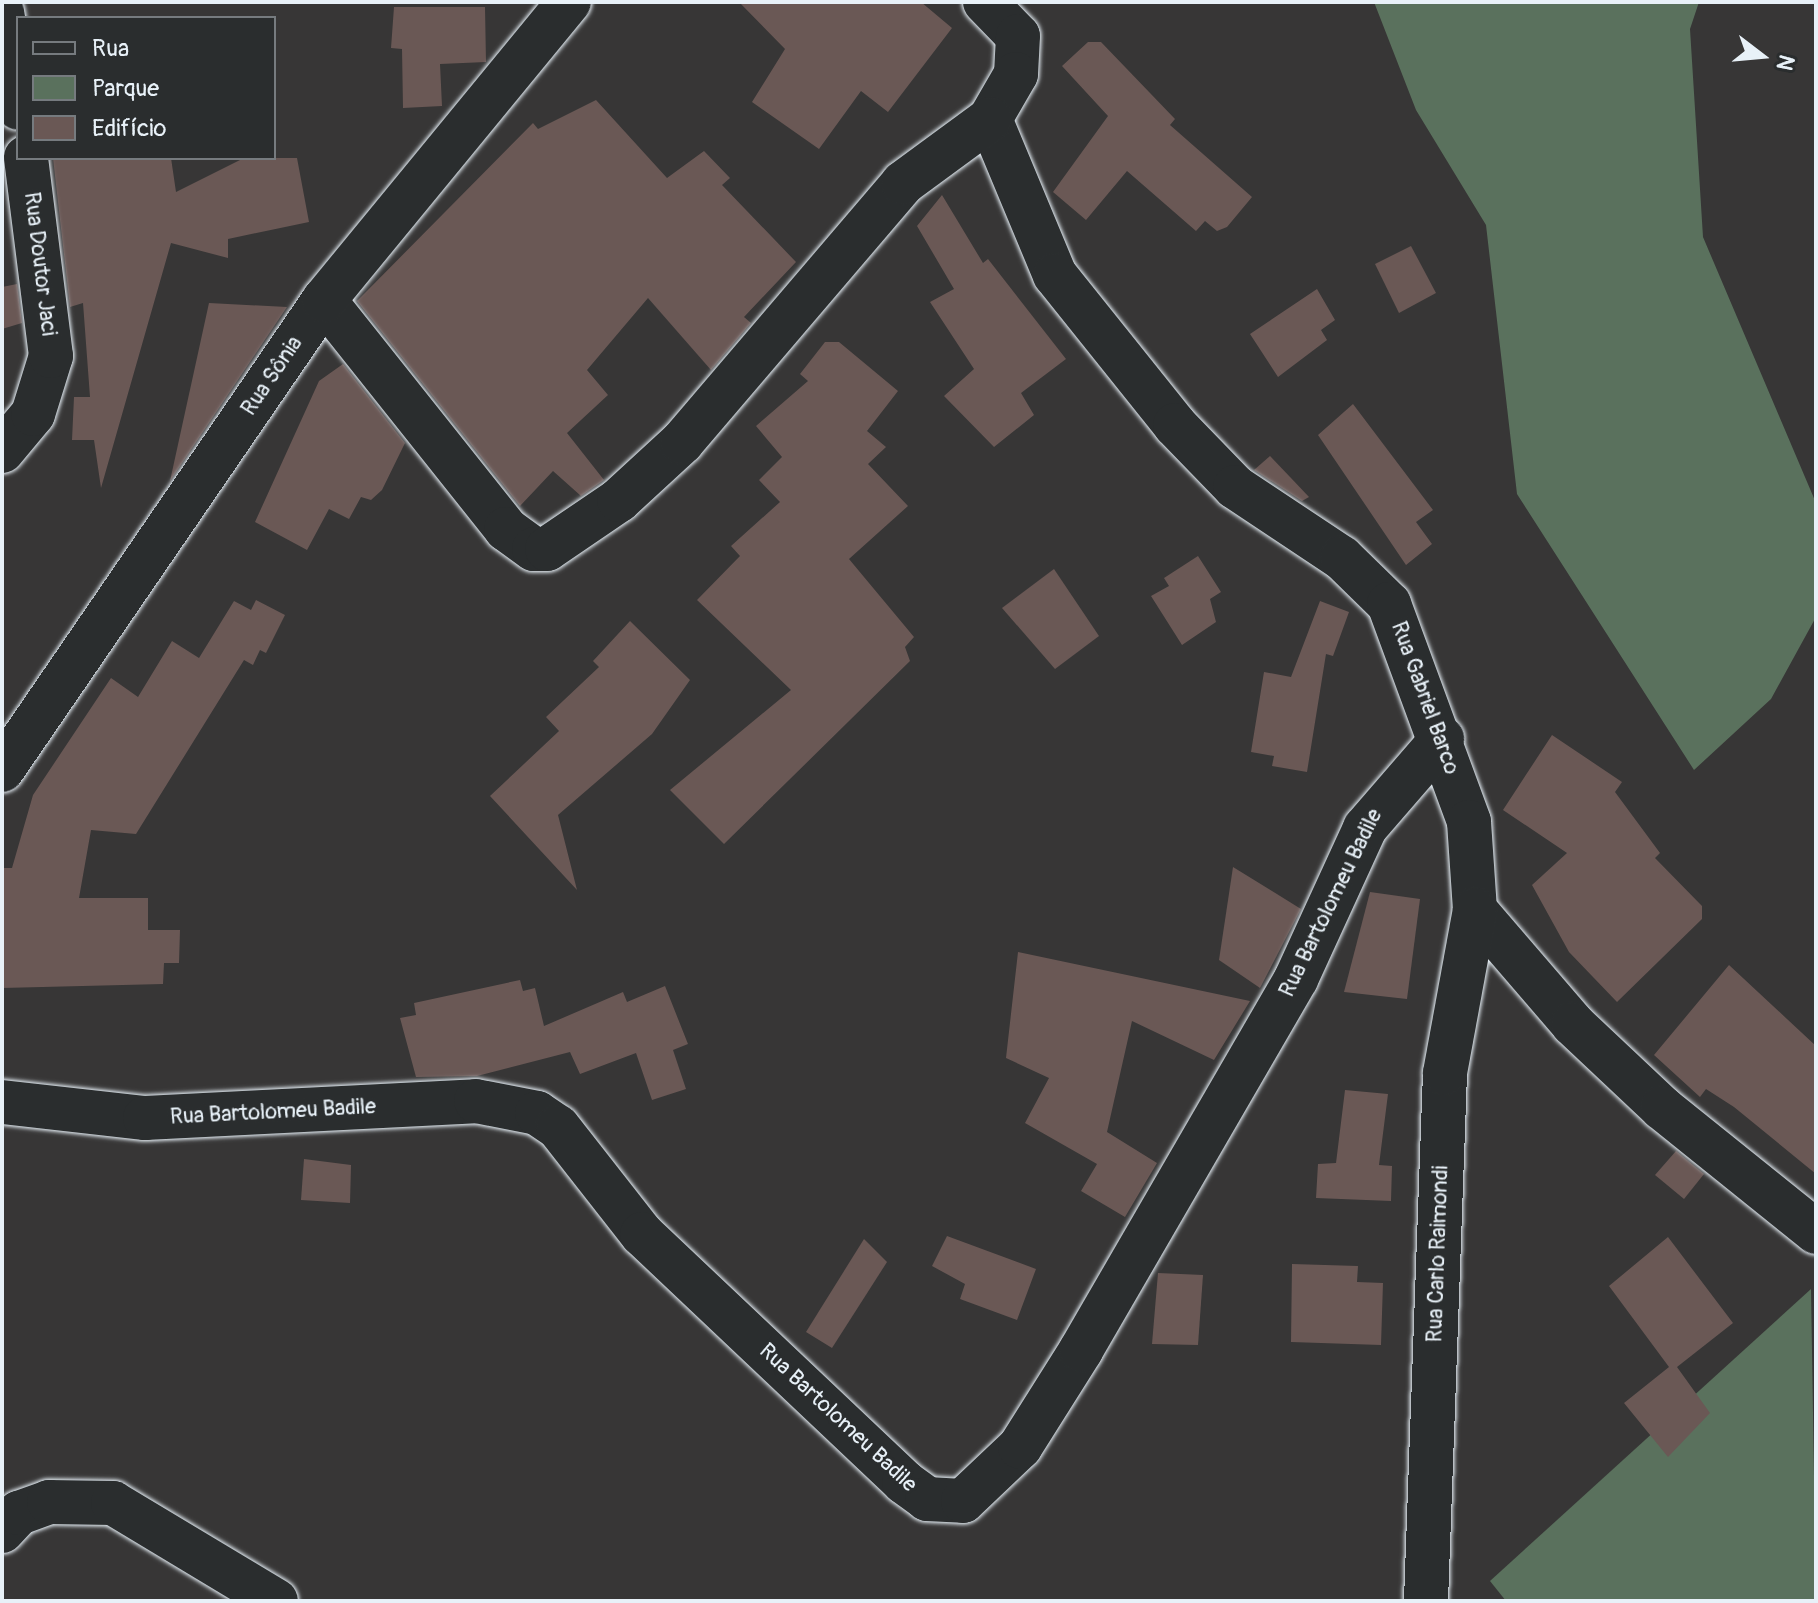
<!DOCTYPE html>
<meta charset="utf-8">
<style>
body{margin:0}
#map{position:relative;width:1818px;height:1603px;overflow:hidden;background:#373636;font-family:Pangolin,sans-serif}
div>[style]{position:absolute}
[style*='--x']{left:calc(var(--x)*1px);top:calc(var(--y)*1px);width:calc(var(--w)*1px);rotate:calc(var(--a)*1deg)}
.green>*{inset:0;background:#5a715d}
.building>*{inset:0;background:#6a5855}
.roads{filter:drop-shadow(0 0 2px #e8f1f8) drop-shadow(0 0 2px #e8f1f8)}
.minor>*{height:44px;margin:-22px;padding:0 22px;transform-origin:22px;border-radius:22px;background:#2a2d2e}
span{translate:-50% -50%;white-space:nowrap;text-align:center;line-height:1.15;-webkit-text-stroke:6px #2a2d2e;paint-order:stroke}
.street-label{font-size:22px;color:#e8f1f8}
.frame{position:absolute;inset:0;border:4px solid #e8f1f8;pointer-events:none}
.legend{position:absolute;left:16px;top:16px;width:260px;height:144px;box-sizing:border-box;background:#2a2d2e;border:2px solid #767b7f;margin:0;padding:10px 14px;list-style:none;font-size:24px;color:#e8f1f8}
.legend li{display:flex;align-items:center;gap:16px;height:40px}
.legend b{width:40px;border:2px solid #767b7f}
.north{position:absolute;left:1722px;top:16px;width:80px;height:80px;-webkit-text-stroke:6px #2a2d2e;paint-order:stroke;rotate:106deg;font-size:22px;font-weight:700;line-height:32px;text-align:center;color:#e8f1f8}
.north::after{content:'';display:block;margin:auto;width:28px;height:36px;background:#e8f1f8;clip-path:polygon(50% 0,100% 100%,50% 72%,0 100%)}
</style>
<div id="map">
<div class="green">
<i style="clip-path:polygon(1374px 2px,1699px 2px,1690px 29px,1703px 237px,1816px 503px,1816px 617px,1771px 699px,1694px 770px,1517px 494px,1486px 225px,1416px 110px)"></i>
<i style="clip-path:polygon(1811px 1289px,1816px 1601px,1506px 1601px,1490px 1581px)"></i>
</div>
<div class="building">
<i style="clip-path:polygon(739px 2px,921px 2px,952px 28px,888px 112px,861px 91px,819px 149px,752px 102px,785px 49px)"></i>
<i style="clip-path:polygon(394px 7px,485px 7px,486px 62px,440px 64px,442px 106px,403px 108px,402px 49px,391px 48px)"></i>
<i style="clip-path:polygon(1088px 42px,1101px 42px,1175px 119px,1170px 125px,1252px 197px,1227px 227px,1217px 231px,1205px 221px,1196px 231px,1127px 171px,1086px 220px,1053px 192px,1108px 116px,1062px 66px)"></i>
<i style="clip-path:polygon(596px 100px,667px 178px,704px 151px,730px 178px,722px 185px,796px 262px,744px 317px,751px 323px,711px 370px,648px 298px,587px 370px,608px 395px,567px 433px,604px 480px,581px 496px,553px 471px,520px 506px,357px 301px,533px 123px,538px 129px)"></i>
<i style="clip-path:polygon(53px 158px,171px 158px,176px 192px,244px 158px,297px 158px,309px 222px,228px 239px,228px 258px,171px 243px,101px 488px,94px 440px,72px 440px,74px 397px,90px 397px,83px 303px,70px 307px)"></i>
<i style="clip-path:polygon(942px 195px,983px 263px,988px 259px,1066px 359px,1021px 393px,1034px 415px,994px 447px,944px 396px,974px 369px,930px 302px,954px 289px,917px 226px)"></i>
<i style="clip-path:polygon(1411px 246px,1436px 293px,1399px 313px,1375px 264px)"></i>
<i style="clip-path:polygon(17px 284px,22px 323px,2px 329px,2px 287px)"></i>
<i style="clip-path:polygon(1317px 289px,1335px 320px,1321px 330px,1327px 340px,1278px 377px,1250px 334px)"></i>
<i style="clip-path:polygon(209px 303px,287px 307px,170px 481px)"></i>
<i style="clip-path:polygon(825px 342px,839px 342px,898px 391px,867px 431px,886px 447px,868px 464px,908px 506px,849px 559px,914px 637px,905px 647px,910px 661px,724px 844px,670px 790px,791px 690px,697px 600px,740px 556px,731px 546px,780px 502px,759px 480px,782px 457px,756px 426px,808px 381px,800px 374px)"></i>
<i style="clip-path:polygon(343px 364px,405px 443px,382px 490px,371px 500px,361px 497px,349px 519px,329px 509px,307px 550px,255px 522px,319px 381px)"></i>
<i style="clip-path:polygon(1353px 404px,1433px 510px,1416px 522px,1432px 544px,1406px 565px,1318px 435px)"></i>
<i style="clip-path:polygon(1270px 456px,1291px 478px,1309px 497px,1302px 501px,1254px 470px)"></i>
<i style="clip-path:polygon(1198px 556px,1221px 592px,1210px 599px,1216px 622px,1182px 645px,1151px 596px,1169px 586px,1164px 578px)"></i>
<i style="clip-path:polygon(1054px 569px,1099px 636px,1055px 669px,1002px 608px)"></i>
<i style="clip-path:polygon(256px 600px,285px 615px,266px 653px,260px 650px,253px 665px,244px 660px,136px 834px,91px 830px,79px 898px,148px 898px,148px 930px,180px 930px,179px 963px,164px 963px,163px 984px,2px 988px,2px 868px,12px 868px,33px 795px,111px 678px,138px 697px,172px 641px,199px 658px,234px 601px,251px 610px)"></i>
<i style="clip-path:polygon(1320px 601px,1349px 612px,1333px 656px,1326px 654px,1307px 772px,1272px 766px,1274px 756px,1251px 752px,1264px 672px,1291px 677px)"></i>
<i style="clip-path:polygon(630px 621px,690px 680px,652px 734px,558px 815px,577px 890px,490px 796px,559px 731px,546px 717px,599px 667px,593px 661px)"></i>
<i style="clip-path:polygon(1552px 735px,1622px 782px,1615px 792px,1660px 853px,1655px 858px,1702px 906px,1702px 919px,1617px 1002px,1569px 952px,1532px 885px,1567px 853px,1503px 810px)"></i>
<i style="clip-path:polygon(1233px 867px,1301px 909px,1260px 988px,1219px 960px)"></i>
<i style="clip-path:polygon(1370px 892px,1420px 899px,1407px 999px,1344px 992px)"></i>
<i style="clip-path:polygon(1018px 952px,1250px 1001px,1214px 1060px,1132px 1021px,1107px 1132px,1157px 1163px,1125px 1217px,1081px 1191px,1097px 1164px,1025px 1123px,1049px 1078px,1006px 1058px)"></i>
<i style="clip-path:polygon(1729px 965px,1816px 1046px,1816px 1174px,1734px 1107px,1706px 1089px,1700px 1097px,1654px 1055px)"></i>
<i style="clip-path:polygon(520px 980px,523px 991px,535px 988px,544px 1026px,623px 992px,627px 1002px,665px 986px,688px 1044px,673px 1050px,686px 1089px,652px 1100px,636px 1053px,580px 1074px,570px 1052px,477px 1076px,416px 1077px,400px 1018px,416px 1015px,414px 1003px)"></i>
<i style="clip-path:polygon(1345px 1090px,1388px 1094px,1379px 1165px,1392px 1166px,1391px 1201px,1316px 1198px,1318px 1164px,1336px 1163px)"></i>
<i style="clip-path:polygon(1676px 1151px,1704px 1174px,1684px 1199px,1655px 1175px)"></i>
<i style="clip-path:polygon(304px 1159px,351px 1165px,350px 1203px,301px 1200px)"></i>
<i style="clip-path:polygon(947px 1236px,1036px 1269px,1017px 1320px,960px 1299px,965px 1284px,932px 1266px)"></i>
<i style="clip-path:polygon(1668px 1237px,1733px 1323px,1677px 1367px,1710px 1413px,1668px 1457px,1624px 1403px,1669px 1367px,1609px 1286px)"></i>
<i style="clip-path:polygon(864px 1239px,887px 1262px,832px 1348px,806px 1332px)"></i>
<i style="clip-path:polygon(1292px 1264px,1358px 1266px,1357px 1282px,1383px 1283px,1381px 1345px,1291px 1342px)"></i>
<i style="clip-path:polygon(1158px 1273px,1203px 1275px,1198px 1345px,1152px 1344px)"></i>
</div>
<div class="roads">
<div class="minor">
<i style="--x:985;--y:2;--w:47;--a:45.9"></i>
<i style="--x:1018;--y:36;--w:38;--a:93"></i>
<i style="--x:1016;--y:74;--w:52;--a:120"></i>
<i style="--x:990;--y:119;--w:169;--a:67.4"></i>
<i style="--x:1055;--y:275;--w:192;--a:51.3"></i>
<i style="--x:1175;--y:425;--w:86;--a:45.9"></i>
<i style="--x:1235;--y:487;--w:128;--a:33.6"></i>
<i style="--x:1342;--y:558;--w:66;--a:44.4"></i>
<i style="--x:1389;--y:604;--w:232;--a:69.8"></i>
<i style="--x:1469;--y:822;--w:88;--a:86.1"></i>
<i style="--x:1475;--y:910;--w:150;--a:49.3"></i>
<i style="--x:1573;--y:1024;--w:122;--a:43.3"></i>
<i style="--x:1662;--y:1108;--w:198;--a:38.8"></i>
<i style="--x:2;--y:12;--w:97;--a:80.5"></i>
<i style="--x:324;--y:300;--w:293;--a:51.5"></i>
<i style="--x:506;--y:529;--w:34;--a:36"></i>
<i style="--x:534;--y:549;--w:13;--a:0"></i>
<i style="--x:547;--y:549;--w:87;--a:-34.2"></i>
<i style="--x:619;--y:500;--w:86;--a:-42.6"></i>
<i style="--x:682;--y:442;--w:340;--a:-49.5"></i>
<i style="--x:903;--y:183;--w:108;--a:-36.3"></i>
<i style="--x:2;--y:451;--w:48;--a:-50"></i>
<i style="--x:33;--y:414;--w:61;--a:-72.8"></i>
<i style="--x:51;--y:356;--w:200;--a:-97.2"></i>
<i style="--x:2;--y:770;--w:570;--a:-55.58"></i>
<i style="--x:324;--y:300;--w:386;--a:-50.6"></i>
<i style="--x:2;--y:1102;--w:144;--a:6.4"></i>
<i style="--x:145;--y:1118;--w:331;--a:-2.9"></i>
<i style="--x:476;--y:1101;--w:62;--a:11.1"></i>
<i style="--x:537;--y:1113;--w:25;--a:34"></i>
<i style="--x:558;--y:1127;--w:136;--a:51.9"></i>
<i style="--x:642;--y:1234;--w:361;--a:43.4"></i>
<i style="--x:904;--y:1482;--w:29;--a:36"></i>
<i style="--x:927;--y:1499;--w:36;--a:3"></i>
<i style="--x:963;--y:1501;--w:79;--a:-43.5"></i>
<i style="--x:1020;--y:1447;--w:115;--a:-57.8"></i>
<i style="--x:1081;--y:1350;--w:429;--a:-59.9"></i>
<i style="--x:1296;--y:979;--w:166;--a:-65.4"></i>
<i style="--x:1365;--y:828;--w:118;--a:-49.1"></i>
<i style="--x:2;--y:1531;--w:25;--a:-47"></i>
<i style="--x:19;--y:1513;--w:32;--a:-20"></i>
<i style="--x:49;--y:1502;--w:64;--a:0.9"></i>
<i style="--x:113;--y:1503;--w:190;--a:31"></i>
<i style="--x:1426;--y:1601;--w:528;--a:-87.94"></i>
<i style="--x:1445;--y:1073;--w:166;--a:-79.6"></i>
</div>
</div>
<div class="street-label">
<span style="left:40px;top:264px;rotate:83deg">Rua Doutor Jaci</span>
<span style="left:272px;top:376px;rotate:-56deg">Rua Sônia</span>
<span style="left:1425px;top:698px;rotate:70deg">Rua Gabriel Barco</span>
<span style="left:1331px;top:903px;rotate:-64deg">Rua Bartolomeu Badile</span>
<span style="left:273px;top:1112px;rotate:-3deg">Rua Bartolomeu Badile</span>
<span style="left:1438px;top:1254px;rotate:-88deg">Rua Carlo Raimondi</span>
<span style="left:838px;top:1418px;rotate:43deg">Rua Bartolomeu Badile</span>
</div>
<div class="frame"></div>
<ul class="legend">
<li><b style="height:10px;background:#2a2d2e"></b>Rua</li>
<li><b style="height:22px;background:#5a715d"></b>Parque</li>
<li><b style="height:22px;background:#6a5855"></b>Edifício</li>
</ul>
<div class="north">N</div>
</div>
